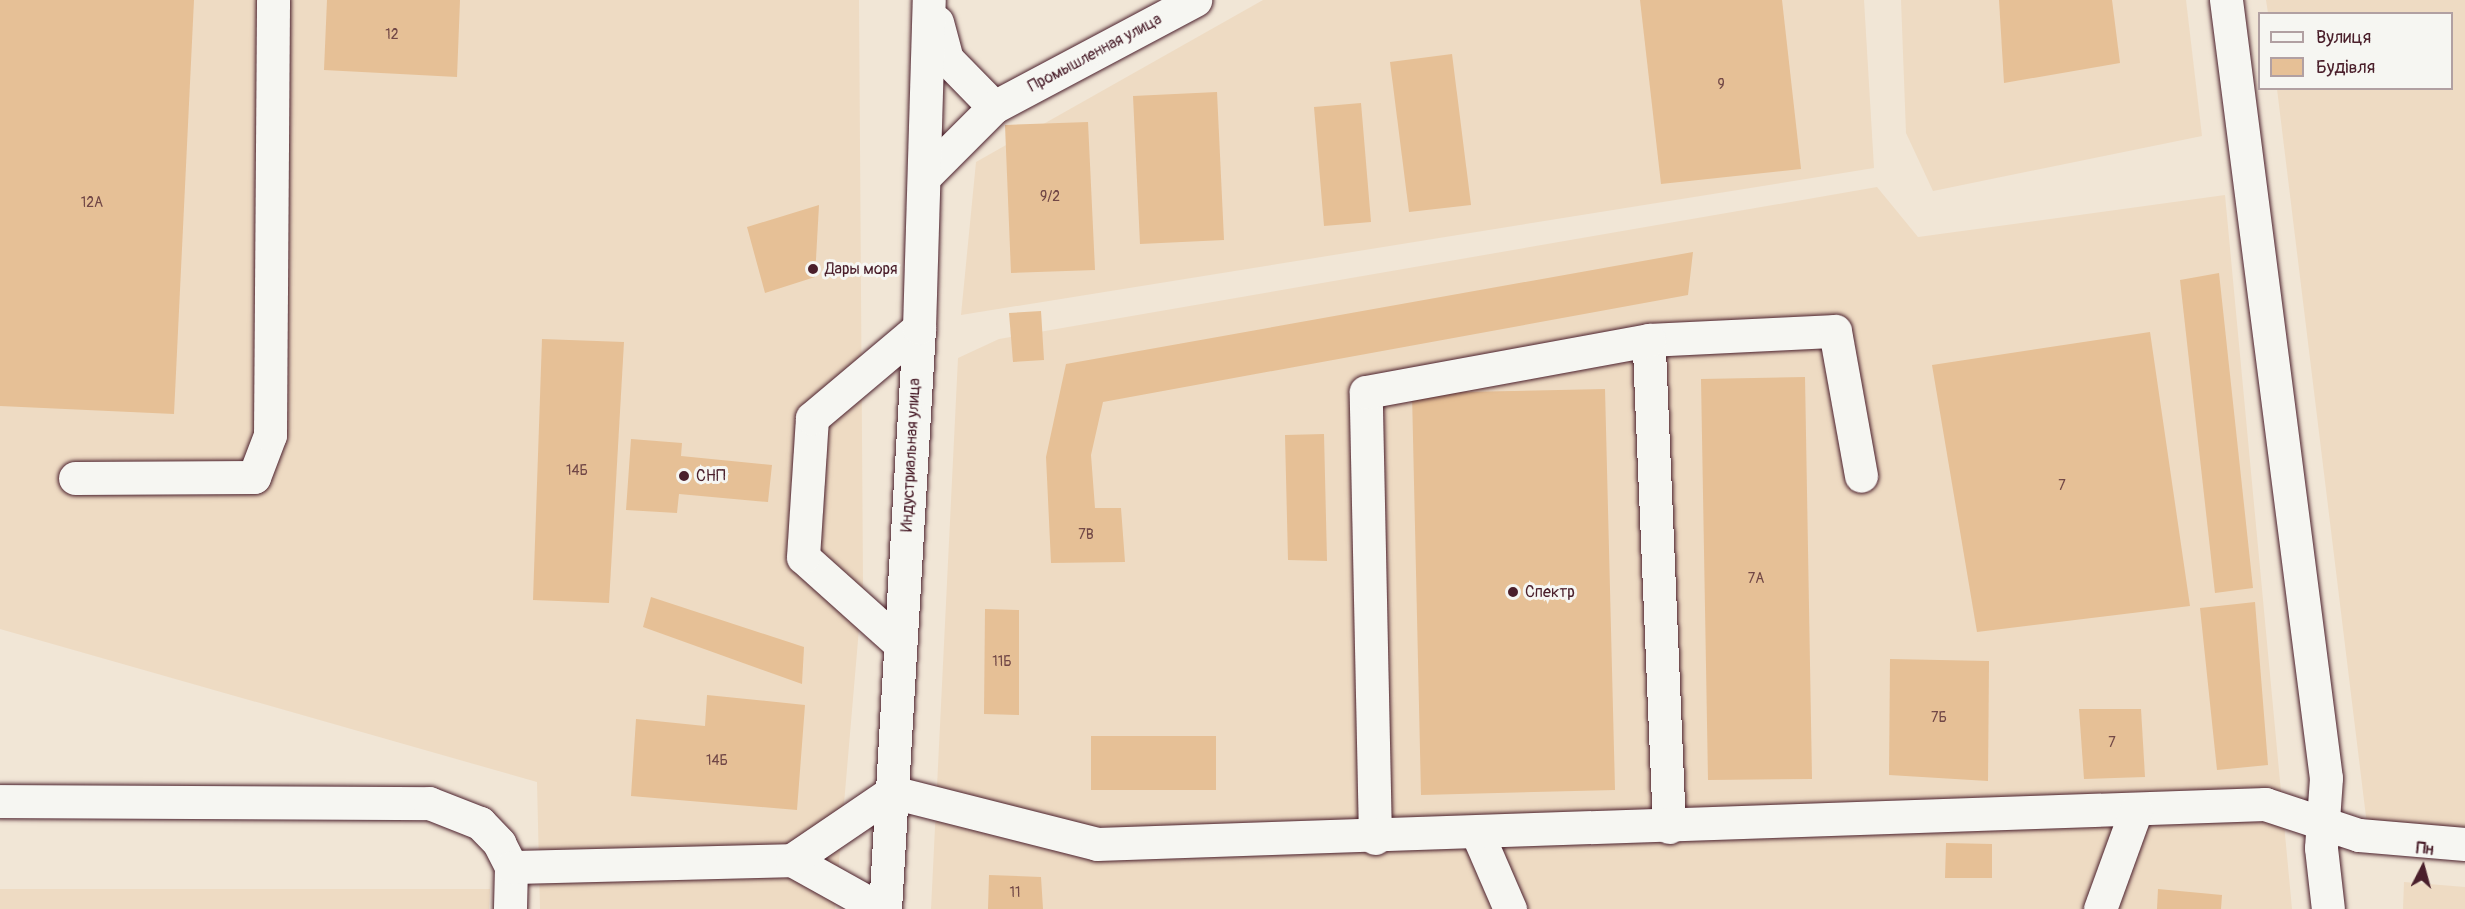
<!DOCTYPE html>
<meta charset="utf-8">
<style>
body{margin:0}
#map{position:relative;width:2465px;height:909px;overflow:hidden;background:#f1e6d6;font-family:Pangolin,sans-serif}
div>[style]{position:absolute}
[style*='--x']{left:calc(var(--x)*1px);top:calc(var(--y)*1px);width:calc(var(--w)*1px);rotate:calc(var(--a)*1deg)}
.built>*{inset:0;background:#eedbc3}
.building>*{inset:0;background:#e6c096}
.roads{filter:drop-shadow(0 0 2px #4a1f2b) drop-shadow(0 0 2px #4a1f2b)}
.minor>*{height:33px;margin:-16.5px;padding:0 16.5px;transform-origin:16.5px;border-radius:16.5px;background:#f6f6f2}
.major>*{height:33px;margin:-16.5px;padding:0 16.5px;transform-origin:16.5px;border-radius:16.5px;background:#f6f6f2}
.dots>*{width:16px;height:16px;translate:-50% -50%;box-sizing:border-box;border:3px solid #f6f6f2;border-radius:50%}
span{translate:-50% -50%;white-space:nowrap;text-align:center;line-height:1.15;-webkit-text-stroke:6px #f6f6f2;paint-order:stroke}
.number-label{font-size:14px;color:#714746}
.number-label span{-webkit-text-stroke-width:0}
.street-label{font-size:16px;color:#4a1f2b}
.poi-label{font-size:16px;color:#4a1f2b}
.left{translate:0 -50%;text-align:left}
.legend{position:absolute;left:2258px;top:12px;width:195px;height:78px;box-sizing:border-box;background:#f6f6f2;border:2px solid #b1a0a2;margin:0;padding:8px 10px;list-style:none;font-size:18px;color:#4a1f2b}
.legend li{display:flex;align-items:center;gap:12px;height:30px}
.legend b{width:30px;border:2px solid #b1a0a2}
.north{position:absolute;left:2393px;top:837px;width:60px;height:60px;-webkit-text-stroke:4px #f6f6f2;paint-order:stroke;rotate:6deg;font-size:16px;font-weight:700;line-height:24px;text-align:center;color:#4a1f2b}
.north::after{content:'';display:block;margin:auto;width:21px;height:27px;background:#4a1f2b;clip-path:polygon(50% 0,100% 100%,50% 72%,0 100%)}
</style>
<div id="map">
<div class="built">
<i style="clip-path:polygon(0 0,859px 0,863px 582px,835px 909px,540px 909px,537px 782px,0 629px)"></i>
<i style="clip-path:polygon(1263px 0,1864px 0,1874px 168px,961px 315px,976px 162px)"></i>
<i style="clip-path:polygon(1901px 0,2186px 0,2202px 136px,1933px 191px,1906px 133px)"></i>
<i style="clip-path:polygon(2266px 0,2465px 0,2465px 829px,2367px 825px,2277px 89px,2452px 88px,2452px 14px,2268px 13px)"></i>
<i style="clip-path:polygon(1877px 187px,1918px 237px,2225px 195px,2292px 909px,931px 909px,958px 358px,999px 339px)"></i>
<i style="clip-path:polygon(2404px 882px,2465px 887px,2465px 909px,2403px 909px)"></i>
<i style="clip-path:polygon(0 889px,490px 889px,489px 909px,0 909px)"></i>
</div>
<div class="building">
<i style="clip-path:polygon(0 0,194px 0,174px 414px,0 406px)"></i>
<i style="clip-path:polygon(327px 0,460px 0,457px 77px,324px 70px)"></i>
<i style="clip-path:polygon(1640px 0,1782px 0,1801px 169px,1661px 184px)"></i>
<i style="clip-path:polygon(1999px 0,2112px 0,2120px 63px,2004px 83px)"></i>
<i style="clip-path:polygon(1452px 54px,1471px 205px,1409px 212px,1390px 62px)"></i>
<i style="clip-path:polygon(1217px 92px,1224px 240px,1140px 244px,1133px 96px)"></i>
<i style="clip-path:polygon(1361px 103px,1371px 222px,1324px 226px,1314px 107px)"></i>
<i style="clip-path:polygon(1088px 122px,1095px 270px,1011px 273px,1005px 125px)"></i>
<i style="clip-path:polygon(819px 205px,815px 277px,765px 293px,747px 227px)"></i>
<i style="clip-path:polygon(1693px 252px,1688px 295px,1103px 402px,1091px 455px,1095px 508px,1121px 508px,1125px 562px,1051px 563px,1046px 457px,1066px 364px)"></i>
<i style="clip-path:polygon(2219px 273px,2253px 588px,2215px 593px,2180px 280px)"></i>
<i style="clip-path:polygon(1041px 311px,1044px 360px,1013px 362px,1009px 313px)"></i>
<i style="clip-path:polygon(2150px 332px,2190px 606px,1977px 632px,1932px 365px)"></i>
<i style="clip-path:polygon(542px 339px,624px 342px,609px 603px,533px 600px)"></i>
<i style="clip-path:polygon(1805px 377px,1812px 779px,1708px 780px,1701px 379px)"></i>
<i style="clip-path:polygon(1605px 389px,1615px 790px,1421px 795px,1412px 393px)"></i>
<i style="clip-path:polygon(1324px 434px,1327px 561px,1288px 560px,1285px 435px)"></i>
<i style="clip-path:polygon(631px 439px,682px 443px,681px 456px,772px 465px,768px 502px,679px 494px,677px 513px,626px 510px)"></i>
<i style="clip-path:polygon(651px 597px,804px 647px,802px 684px,643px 627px)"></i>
<i style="clip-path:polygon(2255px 602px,2268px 765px,2217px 770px,2200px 608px)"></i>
<i style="clip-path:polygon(985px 609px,1019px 610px,1019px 715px,984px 714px)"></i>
<i style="clip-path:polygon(1890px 659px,1989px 661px,1988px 781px,1889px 775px)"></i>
<i style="clip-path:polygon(707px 695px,805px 705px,797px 810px,631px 796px,636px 719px,705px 726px)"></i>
<i style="clip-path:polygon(2079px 709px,2141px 709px,2145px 777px,2084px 779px)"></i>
<i style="clip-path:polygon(1091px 736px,1216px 736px,1216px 790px,1091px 790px)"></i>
<i style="clip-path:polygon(1946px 843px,1992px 844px,1992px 878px,1945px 878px)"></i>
<i style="clip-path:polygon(989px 875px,1041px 877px,1043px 909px,988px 909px)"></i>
<i style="clip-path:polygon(2158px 889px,2222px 895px,2221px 909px,2157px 909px)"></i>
</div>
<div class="roads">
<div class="minor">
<i style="--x:2226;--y:0;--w:784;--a:82.68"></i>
<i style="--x:2326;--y:778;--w:70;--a:94.1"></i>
<i style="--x:2321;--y:848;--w:61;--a:83.5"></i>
<i style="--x:75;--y:478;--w:179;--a:-0.3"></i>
<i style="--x:254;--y:477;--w:45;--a:-69.1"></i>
<i style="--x:270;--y:435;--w:435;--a:-89.6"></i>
<i style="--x:900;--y:644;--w:130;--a:-138.1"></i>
<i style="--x:803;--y:557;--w:139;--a:-86.3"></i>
<i style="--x:812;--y:418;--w:140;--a:-40.1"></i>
<i style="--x:0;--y:801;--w:429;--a:0.3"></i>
<i style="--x:429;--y:803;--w:55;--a:21.4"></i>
<i style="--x:480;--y:823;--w:28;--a:46"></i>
<i style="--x:499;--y:843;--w:27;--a:63"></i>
<i style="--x:511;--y:867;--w:42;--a:91.4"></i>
<i style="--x:1669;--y:827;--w:487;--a:-92.4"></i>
<i style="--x:1649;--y:340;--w:186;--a:-2.8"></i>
<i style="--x:1835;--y:331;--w:147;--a:79.8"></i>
<i style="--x:1478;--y:835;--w:81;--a:66.6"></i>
<i style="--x:1375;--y:838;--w:446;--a:-91.2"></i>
<i style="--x:1366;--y:392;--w:288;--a:-10.4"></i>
<i style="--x:792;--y:860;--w:101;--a:29.1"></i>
<i style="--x:511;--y:867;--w:281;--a:-1.4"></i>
<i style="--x:792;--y:860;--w:121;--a:-34.2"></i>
<i style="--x:892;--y:792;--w:211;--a:14.2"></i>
<i style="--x:1097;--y:844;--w:1169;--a:-1.96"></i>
<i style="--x:2265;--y:804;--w:99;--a:18.3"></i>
<i style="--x:2359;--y:835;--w:106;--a:4.9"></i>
<i style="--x:2100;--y:909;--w:105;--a:-70"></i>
</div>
<div class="major">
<i style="--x:937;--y:22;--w:38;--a:75"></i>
<i style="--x:947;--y:59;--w:67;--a:45.6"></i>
<i style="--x:926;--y:175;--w:96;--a:-45"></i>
<i style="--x:994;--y:107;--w:228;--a:-28"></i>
<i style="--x:885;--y:909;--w:582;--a:-86.65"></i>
<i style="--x:919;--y:328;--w:328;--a:-88.3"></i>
</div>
</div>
<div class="dots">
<i style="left:813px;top:269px;background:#4a1f2b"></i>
<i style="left:684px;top:476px;background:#4a1f2b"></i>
<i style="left:1513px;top:592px;background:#4a1f2b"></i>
</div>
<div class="number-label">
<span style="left:392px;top:35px">12</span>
<span style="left:1721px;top:85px">9</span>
<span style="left:1050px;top:197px">9/2</span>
<span style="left:92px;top:203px">12А</span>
<span style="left:577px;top:471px">14Б</span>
<span style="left:2062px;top:486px">7</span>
<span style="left:1086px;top:535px">7В</span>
<span style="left:1756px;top:579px">7А</span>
<span style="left:1002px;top:662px">11Б</span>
<span style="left:1939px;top:718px">7Б</span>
<span style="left:2112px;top:743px">7</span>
<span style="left:717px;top:761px">14Б</span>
<span style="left:1015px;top:893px">11</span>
</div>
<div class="street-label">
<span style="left:1095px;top:53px;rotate:-28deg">Промышленная улица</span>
<span style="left:911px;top:455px;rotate:-87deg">Индустриальная улица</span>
</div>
<div class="poi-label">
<span class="left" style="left:825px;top:269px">Дары моря</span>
<span class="left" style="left:696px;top:476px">СНП</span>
<span class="left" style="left:1525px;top:592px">Спектр</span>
</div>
<ul class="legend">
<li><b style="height:8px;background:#f6f6f2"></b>Вулиця</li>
<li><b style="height:16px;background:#e6c096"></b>Будівля</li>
</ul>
<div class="north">Пн</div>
</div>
